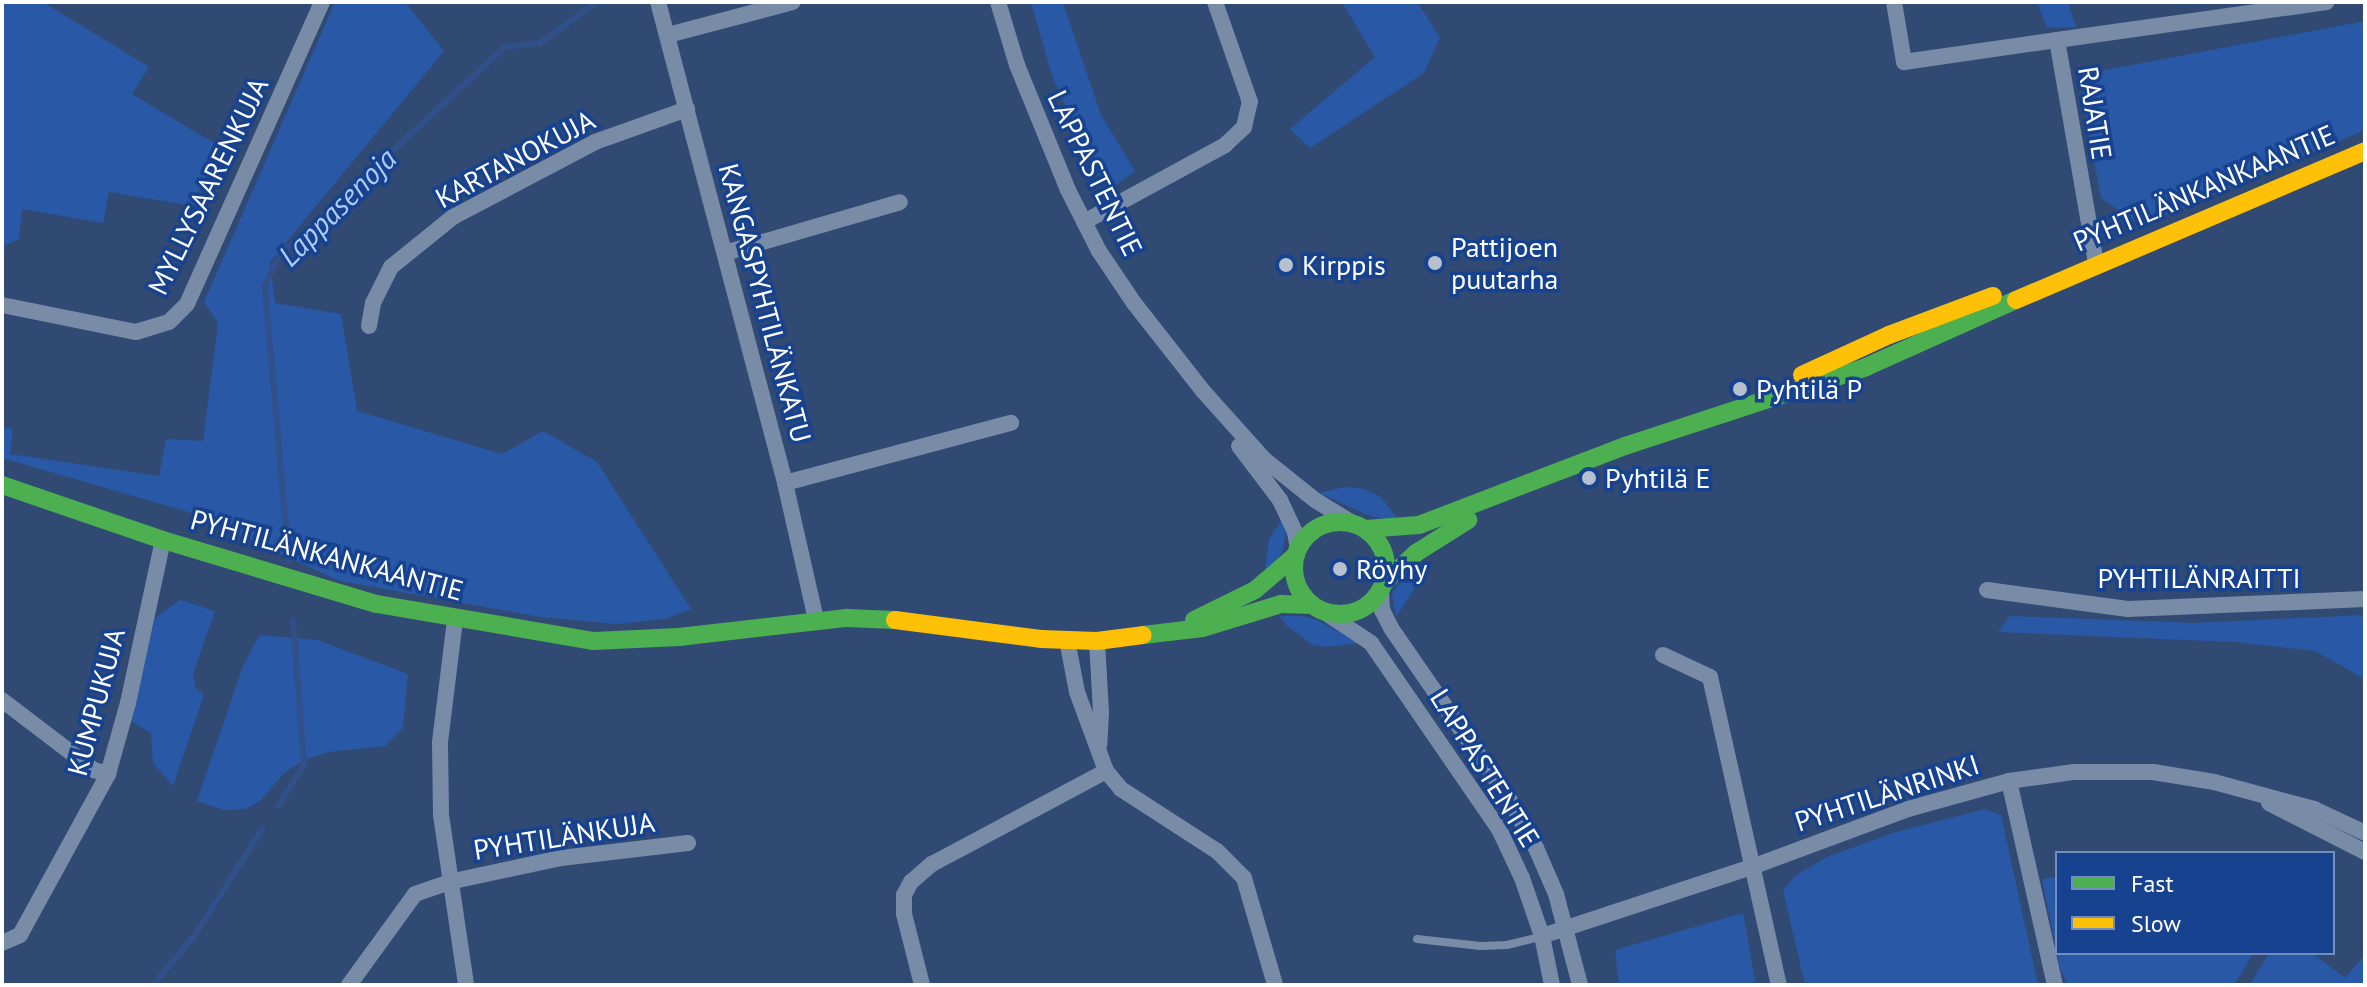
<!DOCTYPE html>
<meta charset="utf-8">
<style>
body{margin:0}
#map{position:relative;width:2367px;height:987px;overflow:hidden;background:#314a74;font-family:"PT Sans",sans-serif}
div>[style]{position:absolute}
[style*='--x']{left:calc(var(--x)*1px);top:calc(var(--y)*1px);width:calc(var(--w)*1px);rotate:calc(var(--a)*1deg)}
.green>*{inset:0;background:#2958a6}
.stream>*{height:6px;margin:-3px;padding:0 3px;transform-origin:3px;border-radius:3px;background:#315089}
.lane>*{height:8px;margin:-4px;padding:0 4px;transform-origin:4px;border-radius:4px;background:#788ba7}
.street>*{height:16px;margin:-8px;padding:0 8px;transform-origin:8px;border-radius:8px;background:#788ba7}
.fast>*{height:18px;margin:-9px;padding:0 9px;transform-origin:9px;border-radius:9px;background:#4caf50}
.fast>.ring{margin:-9px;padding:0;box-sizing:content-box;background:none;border:18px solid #4caf50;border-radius:50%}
.slow>*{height:18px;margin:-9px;padding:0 9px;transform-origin:9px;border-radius:9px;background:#ffc107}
.dots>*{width:22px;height:22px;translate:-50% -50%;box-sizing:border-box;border:4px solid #16428f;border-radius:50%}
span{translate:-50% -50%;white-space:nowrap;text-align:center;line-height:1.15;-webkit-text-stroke:7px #16428f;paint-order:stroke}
.street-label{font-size:28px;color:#fff}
.poi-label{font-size:28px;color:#fff}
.left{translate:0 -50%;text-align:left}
.water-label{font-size:30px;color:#aecaf7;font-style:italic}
.frame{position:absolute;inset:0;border:4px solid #fff;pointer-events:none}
.legend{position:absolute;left:2055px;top:851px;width:280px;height:104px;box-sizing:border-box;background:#16428f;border:2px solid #738ebc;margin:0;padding:10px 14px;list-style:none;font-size:24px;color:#fff}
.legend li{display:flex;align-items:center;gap:16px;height:40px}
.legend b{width:40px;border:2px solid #738ebc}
</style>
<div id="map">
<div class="green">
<i style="clip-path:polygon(2px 2px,43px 2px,149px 67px,132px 94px,219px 146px,193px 206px,109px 192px,103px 223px,22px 209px,19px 239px,2px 247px)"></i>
<i style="clip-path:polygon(335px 2px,405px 2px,444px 51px,270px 262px,275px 303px,341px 314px,357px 411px,502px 454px,543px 431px,597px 462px,691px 609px,665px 619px,616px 624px,540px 617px,340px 581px,189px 512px,2px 458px,2px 427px,13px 429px,10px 454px,159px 476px,166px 439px,203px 441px,218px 323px,204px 302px)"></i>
<i style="clip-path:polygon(1031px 2px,1063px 2px,1101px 115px,1135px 171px,1108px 191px,1080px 140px,1052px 75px)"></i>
<i style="clip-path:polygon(1342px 2px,1417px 2px,1440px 37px,1424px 73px,1310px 148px,1290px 129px,1375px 57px)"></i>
<i style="clip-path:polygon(2037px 2px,2068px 2px,2076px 27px,2047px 28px)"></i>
<i style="clip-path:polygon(2365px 21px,2365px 130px,2156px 219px,2138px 223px,2101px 198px,2082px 93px,2095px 72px)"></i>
<i style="clip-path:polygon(1345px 487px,1364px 489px,1381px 497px,1400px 522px,1370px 516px,1319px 493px)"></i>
<i style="clip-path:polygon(1282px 520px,1286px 533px,1282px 553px,1265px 572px,1269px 539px)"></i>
<i style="clip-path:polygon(1417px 563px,1418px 578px,1412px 593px,1396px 617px,1392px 593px)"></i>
<i style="clip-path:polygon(180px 600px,215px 611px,193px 674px,195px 687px,204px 695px,173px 786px,153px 763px,151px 733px,131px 721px,155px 618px)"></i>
<i style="clip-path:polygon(2365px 615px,2365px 679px,2315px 651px,2236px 642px,1998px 632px,2010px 616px,2193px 623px)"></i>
<i style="clip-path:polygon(1279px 616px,1302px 616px,1317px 620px,1359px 643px,1326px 647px,1312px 644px,1287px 626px)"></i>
<i style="clip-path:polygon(259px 635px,317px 640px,408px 674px,403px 728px,385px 746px,328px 752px,304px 760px,283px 774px,261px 800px,246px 809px,224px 810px,197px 801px,243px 666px)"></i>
<i style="clip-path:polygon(1985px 809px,2001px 815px,2038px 985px,1805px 985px,1783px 890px,1796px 875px,1827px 857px,1896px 832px)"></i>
<i style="clip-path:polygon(2057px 877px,2057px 953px,2254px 953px,2234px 985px,2068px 985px,2060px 968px,2042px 879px)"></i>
<i style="clip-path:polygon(1743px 913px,1756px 985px,1619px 985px,1615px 950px)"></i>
<i style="clip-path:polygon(2269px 953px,2312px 953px,2345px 978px,2365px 955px,2365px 985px,2250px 985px)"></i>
</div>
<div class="stream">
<i style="--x:289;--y:562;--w:277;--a:-95"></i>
<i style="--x:265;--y:286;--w:33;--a:-65"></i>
<i style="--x:279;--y:256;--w:308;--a:-42.8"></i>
<i style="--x:505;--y:47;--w:35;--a:-7"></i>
<i style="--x:540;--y:43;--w:70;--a:-35.7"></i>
<i style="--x:278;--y:806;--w:49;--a:-57.6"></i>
<i style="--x:304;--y:765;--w:145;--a:-94.3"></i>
<i style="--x:153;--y:985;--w:65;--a:-50"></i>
<i style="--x:195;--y:935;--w:125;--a:-57.7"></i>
</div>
<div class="lane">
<i style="--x:1417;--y:939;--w:64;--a:6.2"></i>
<i style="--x:1481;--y:946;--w:26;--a:-2"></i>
<i style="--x:1507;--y:945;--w:36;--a:-14"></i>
</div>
<div class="street">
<i style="--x:658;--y:2;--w:497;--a:75.2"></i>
<i style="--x:785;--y:483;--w:139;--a:77.2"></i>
<i style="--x:998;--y:2;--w:66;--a:73.2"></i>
<i style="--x:1017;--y:65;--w:135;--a:67.8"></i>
<i style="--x:1068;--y:190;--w:68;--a:63.1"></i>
<i style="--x:1099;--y:251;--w:63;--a:56.1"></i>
<i style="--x:1134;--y:303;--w:112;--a:51.9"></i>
<i style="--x:1203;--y:391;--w:93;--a:48.1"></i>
<i style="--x:1265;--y:460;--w:64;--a:38.7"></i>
<i style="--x:1315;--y:500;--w:46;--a:31.6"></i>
<i style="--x:1894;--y:2;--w:61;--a:80.5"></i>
<i style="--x:1904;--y:62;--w:155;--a:-8.2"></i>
<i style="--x:2057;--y:40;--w:226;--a:80.1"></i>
<i style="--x:668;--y:35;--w:129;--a:-14.8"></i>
<i style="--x:2057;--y:40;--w:272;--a:-8"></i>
<i style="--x:1084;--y:222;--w:161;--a:-28.6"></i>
<i style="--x:1225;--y:145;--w:26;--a:-43"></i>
<i style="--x:1244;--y:127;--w:26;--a:-77"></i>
<i style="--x:1250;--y:102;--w:106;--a:-109.3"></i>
<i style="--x:725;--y:253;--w:182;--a:-16.2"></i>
<i style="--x:2;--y:305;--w:137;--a:11.4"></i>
<i style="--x:136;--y:332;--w:34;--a:-17"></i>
<i style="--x:169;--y:322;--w:25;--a:-45"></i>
<i style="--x:187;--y:304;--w:331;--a:-65.9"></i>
<i style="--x:369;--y:326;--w:23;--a:-80"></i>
<i style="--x:373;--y:303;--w:40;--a:-63.4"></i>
<i style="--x:391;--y:267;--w:80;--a:-38.9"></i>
<i style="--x:453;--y:217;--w:161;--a:-27.8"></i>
<i style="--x:595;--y:142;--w:98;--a:-19.7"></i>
<i style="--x:1239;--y:446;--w:68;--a:52.8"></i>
<i style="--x:1280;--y:500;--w:35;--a:65"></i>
<i style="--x:1295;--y:532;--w:17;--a:80"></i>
<i style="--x:785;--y:483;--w:234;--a:-14.9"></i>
<i style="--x:1987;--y:590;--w:142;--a:7.7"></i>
<i style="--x:2128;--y:609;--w:237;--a:-2.4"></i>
<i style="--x:1381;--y:591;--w:19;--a:87"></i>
<i style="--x:1382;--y:610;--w:20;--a:63"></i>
<i style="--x:1391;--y:628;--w:208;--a:55.4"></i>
<i style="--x:1509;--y:799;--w:56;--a:61.1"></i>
<i style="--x:1536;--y:848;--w:50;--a:66.5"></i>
<i style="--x:1556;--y:894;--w:94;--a:75.2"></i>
<i style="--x:1323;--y:611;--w:58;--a:33.7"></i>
<i style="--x:1371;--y:643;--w:226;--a:55.5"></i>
<i style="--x:1499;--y:829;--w:54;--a:64.9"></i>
<i style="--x:1522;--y:878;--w:61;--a:71"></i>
<i style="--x:1542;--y:936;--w:50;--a:78.5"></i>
<i style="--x:455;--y:620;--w:124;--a:97"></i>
<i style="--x:440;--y:743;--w:72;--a:89.2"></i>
<i style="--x:441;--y:815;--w:172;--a:81.6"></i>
<i style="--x:1067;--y:640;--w:53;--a:79.1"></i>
<i style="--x:1077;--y:692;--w:84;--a:69.8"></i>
<i style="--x:1106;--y:771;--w:23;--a:50"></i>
<i style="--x:1121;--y:789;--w:114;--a:32.9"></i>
<i style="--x:1217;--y:851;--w:38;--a:45"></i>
<i style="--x:1244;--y:878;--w:111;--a:73.8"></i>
<i style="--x:1097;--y:641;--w:71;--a:86.8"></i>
<i style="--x:1101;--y:712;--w:33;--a:93"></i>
<i style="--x:1663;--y:655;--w:52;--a:25.1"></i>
<i style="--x:1710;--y:677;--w:316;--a:77.4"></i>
<i style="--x:2;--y:700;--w:116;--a:37.3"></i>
<i style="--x:94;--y:770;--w:15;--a:16"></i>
<i style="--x:2009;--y:781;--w:209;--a:77.3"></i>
<i style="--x:2269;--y:803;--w:108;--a:27"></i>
<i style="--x:1542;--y:936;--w:221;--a:-18.2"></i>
<i style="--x:1752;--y:867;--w:166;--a:-20.4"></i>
<i style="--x:1908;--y:809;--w:105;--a:-15.5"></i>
<i style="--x:2009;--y:781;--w:66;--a:-7.9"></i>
<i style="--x:2074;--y:772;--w:79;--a:0"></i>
<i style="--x:2153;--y:772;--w:62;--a:9.3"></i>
<i style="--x:2214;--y:782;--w:104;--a:15.1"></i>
<i style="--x:2314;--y:809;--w:56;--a:25.2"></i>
<i style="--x:2;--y:943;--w:20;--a:-24"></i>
<i style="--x:20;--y:935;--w:183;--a:-61.3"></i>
<i style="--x:108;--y:774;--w:74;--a:-74.3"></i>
<i style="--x:128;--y:703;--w:167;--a:-77.9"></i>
<i style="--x:349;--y:985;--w:112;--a:-54"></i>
<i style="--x:415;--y:894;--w:36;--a:-19"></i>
<i style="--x:449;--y:882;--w:115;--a:-12.1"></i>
<i style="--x:561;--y:858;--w:128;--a:-6.7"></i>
<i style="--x:922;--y:985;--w:73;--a:-104.2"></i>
<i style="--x:904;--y:914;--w:19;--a:-90"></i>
<i style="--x:904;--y:895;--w:15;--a:-62"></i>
<i style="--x:911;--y:882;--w:28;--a:-41"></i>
<i style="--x:932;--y:864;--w:197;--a:-28.1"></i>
</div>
<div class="fast">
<i style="--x:2;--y:485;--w:170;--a:18.9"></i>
<i style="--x:163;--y:540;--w:223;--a:16.7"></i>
<i style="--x:377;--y:604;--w:220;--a:9.7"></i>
<i style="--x:594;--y:641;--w:85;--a:-2.7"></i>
<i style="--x:679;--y:637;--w:169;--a:-6.5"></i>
<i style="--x:847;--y:618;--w:48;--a:2.4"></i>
<i class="ring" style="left:1294px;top:522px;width:74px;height:74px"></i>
<i style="--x:1365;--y:529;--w:54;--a:-4.2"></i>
<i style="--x:1419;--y:525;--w:221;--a:-21"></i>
<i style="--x:1625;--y:446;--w:254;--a:-18.1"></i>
<i style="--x:1866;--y:367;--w:164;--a:-24.1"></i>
<i style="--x:1384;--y:583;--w:44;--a:-43.2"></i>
<i style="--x:1416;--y:553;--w:62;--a:-32.4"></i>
<i style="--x:1194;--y:620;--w:68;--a:-26.2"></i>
<i style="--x:1255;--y:590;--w:54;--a:-40.5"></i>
<i style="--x:1143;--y:635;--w:60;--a:-6.7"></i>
<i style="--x:1203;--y:628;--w:82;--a:-17.1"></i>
<i style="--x:1281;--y:604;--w:30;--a:2"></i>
</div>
<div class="slow">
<i style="--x:2016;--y:300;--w:379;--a:-23.1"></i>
<i style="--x:1802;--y:375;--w:96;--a:-24.7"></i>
<i style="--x:1889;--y:335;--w:111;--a:-20.6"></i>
<i style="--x:895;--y:620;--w:147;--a:7.4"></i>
<i style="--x:1041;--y:639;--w:56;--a:2"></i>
<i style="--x:1097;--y:641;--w:46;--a:-7.4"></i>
</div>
<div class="dots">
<i style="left:1435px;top:263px;background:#b7c0ce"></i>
<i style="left:1286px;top:265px;background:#b7c0ce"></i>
<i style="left:1740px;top:389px;background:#b7c0ce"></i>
<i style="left:1589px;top:478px;background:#b7c0ce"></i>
<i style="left:1340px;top:569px;background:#b7c0ce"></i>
</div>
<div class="street-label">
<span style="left:2095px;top:113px;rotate:81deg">RAJATIE</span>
<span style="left:515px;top:159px;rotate:-28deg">KARTANOKUJA</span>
<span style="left:1095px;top:173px;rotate:64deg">LAPPASTENTIE</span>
<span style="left:208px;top:186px;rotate:-64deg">MYLLYSAARENKUJA</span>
<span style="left:2204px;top:188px;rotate:-23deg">PYHTILÄNKANKAANTIE</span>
<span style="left:765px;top:303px;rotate:75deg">KANGASPYHTILÄNKATU</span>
<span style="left:327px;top:555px;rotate:15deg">PYHTILÄNKANKAANTIE</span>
<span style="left:2199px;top:578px">PYHTILÄNRAITTI</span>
<span style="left:96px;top:702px;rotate:-75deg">KUMPUKUJA</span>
<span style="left:1485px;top:768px;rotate:58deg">LAPPASTENTIE</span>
<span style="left:1887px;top:793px;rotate:-18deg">PYHTILÄNRINKI</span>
<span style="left:564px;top:836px;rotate:-9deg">PYHTILÄNKUJA</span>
</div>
<div class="poi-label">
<span class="left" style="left:1451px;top:263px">Pattijoen<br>puutarha</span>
<span class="left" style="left:1302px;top:265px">Kirppis</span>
<span class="left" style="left:1756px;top:389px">Pyhtilä P</span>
<span class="left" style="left:1605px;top:478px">Pyhtilä E</span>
<span class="left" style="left:1356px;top:569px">Röyhy</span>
</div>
<div class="water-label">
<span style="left:337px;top:207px;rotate:-45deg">Lappasenoja</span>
</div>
<div class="frame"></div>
<ul class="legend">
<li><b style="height:10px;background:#4caf50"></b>Fast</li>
<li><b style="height:10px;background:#ffc107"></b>Slow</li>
</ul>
</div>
